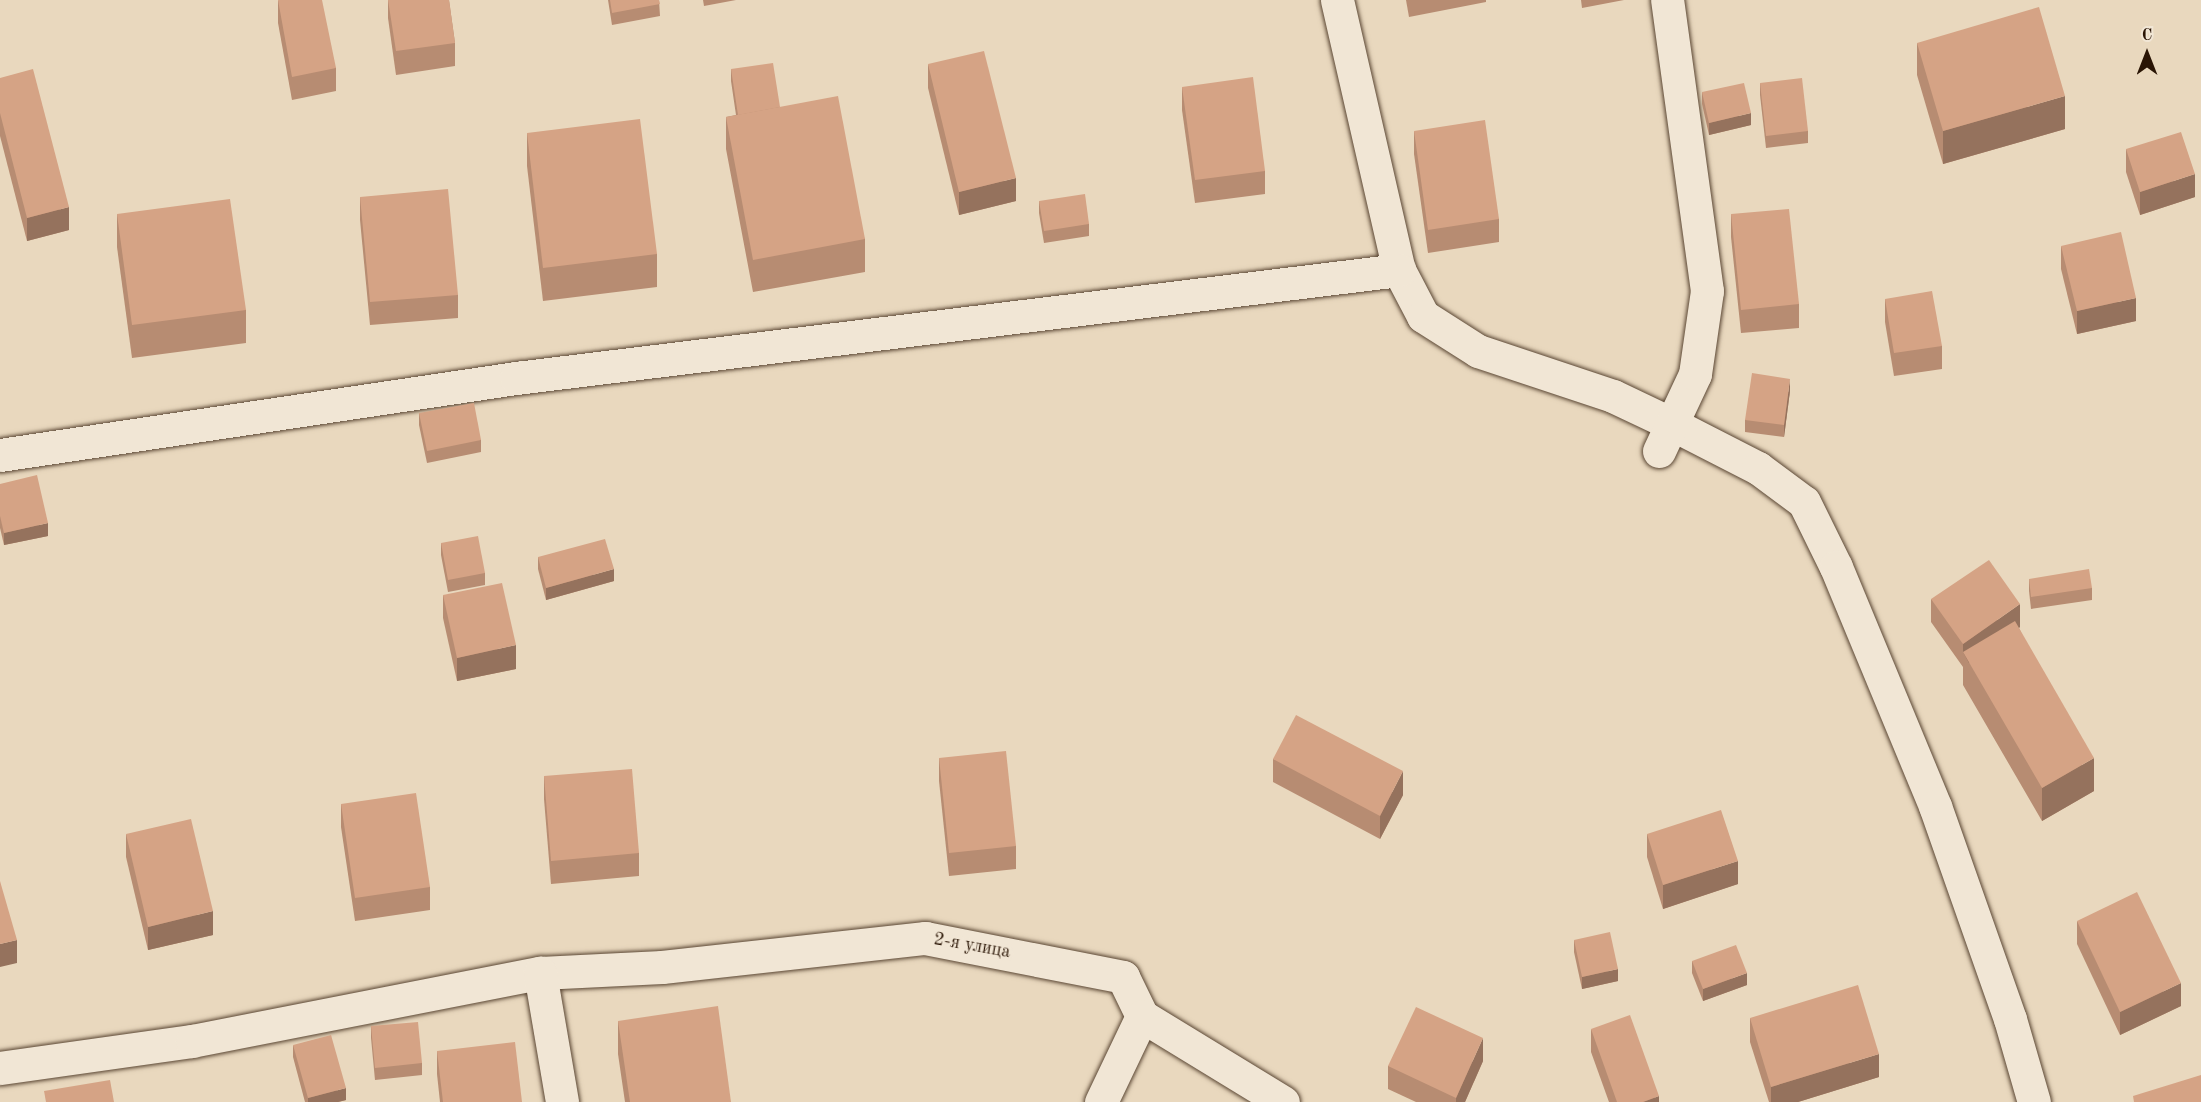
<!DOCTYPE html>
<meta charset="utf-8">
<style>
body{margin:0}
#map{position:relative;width:2201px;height:1102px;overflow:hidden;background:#e9d8be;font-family:"Old Standard TT",serif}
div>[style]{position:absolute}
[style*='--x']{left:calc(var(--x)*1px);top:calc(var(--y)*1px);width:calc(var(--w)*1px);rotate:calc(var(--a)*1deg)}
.roads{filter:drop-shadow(0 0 2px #5a4633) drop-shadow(0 0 2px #5a4633)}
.minor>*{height:33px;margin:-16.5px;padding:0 16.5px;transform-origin:16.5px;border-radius:16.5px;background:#f1e6d5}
.wall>*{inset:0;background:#b78c72}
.shaded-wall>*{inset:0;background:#95725d}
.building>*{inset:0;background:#d5a385}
span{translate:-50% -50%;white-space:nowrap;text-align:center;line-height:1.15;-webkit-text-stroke:6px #f1e6d5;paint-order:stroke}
.street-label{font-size:18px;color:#2a1505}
.north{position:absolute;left:2117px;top:24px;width:60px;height:60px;-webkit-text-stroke:4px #f1e6d5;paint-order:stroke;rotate:0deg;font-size:16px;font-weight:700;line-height:24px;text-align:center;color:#2a1505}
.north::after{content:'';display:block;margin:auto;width:21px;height:27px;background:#2a1505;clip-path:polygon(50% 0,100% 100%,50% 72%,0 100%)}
</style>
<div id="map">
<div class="roads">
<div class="minor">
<i style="--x:1337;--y:0;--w:277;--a:77.1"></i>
<i style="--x:1399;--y:270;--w:52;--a:62.4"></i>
<i style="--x:1423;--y:316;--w:65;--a:32.5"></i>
<i style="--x:1478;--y:351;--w:142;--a:18.4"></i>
<i style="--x:1613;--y:396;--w:65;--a:25.4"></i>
<i style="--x:1672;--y:424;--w:97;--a:27.1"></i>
<i style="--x:1758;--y:468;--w:57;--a:36.5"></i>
<i style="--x:1804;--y:502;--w:72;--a:63.8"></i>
<i style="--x:1836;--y:567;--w:259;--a:67.5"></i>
<i style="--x:1935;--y:806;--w:226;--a:70.6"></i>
<i style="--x:2010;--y:1019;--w:86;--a:73.9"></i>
<i style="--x:1659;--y:451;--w:85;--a:-64.9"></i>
<i style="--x:1695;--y:374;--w:84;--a:-81.8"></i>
<i style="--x:1707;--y:291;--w:294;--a:-97.8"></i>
<i style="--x:0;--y:455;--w:522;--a:-8.49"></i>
<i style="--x:516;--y:378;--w:890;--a:-6.97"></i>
<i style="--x:540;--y:973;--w:122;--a:-2.8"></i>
<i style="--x:662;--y:967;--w:265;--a:-6.3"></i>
<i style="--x:925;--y:938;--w:202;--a:11.1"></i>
<i style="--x:1123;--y:977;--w:43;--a:64"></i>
<i style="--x:1142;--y:1016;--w:165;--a:31.4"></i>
<i style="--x:0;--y:1068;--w:194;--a:-8"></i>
<i style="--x:192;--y:1041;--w:355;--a:-11.1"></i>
<i style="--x:540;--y:973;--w:131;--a:80.3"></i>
<i style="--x:1101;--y:1102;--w:95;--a:-64.5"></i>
</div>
</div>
<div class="wall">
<i style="clip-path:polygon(278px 0,336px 68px,336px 91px,292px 100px,278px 23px)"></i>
<i style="clip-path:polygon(388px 0,449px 0,455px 43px,455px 66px,396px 75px,388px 18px)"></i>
<i style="clip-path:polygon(608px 0,659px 0,660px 16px,612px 25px)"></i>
<i style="clip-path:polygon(703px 0,736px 0,704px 6px)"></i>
<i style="clip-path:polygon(1406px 0,1486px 0,1486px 2px,1409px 17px)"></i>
<i style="clip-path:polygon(1581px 0,1624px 0,1582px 8px)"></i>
<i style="clip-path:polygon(1917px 43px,2065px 129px,1943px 164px,1917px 75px)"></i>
<i style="clip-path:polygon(928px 64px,1016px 201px,959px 215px,928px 88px)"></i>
<i style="clip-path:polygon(731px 69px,780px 107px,865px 239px,865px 272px,753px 292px,726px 149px,726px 117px,736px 115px,731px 81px)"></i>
<i style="clip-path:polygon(0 78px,69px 230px,27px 241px,0 136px)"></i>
<i style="clip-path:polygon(1760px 83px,1808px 131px,1808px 143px,1766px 148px,1760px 95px)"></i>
<i style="clip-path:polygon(1182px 87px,1265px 171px,1265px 194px,1195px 203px,1182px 110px)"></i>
<i style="clip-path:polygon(1702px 92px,1751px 125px,1709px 135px,1702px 104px)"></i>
<i style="clip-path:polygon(1414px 131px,1499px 219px,1499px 242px,1428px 253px,1414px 154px)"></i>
<i style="clip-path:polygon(527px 133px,657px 254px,657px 287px,543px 301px,527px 166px)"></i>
<i style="clip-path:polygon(2126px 149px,2195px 197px,2140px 215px,2126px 172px)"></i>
<i style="clip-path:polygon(360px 197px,458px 295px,458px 318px,370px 325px,360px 220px)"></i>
<i style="clip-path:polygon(1039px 201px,1089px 224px,1089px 236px,1044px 243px,1039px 213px)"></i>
<i style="clip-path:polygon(117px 214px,246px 310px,246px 343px,132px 358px,117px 247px)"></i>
<i style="clip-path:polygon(1731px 214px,1799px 304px,1799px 328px,1741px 333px,1731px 237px)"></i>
<i style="clip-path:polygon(2061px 246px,2136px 321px,2077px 334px,2061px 269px)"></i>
<i style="clip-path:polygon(1885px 299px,1942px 346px,1942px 369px,1894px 376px,1885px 322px)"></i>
<i style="clip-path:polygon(1790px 391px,1784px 437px,1745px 432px,1745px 420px)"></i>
<i style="clip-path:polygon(419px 413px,481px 440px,481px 452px,427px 463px,419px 425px)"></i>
<i style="clip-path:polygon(0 484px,48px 536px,4px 545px,0 528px)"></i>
<i style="clip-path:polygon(441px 543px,485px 573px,485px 585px,448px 592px,441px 555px)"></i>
<i style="clip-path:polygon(538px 557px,614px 581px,546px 600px,538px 569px)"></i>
<i style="clip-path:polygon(2029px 579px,2092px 588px,2092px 600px,2031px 609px,2029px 591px)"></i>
<i style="clip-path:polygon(443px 595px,516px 669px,457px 681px,443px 618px)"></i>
<i style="clip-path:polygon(1931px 599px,2020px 627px,2019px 628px,2094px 791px,2042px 821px,1963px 685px,1963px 667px,1931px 622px)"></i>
<i style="clip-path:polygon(939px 758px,1016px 846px,1016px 869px,949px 876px,939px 781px)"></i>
<i style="clip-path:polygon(1273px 759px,1403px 795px,1380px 839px,1273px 782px)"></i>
<i style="clip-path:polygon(544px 776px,639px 853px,639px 876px,551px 884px,544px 799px)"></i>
<i style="clip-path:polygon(341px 804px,430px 887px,430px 910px,355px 921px,341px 827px)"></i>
<i style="clip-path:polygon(126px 834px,213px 935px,148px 950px,126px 857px)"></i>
<i style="clip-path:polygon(1647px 834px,1738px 884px,1663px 909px,1647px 857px)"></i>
<i style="clip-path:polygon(2077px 921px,2181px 1006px,2120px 1035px,2077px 944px)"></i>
<i style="clip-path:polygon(1574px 940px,1618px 981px,1582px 989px,1574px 952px)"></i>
<i style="clip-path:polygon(1692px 961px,1747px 985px,1703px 1001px,1692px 973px)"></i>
<i style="clip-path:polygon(1750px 1018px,1879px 1077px,1798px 1102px,1769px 1102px,1750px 1042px)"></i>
<i style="clip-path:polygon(618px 1021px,731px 1102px,625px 1102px,618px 1054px)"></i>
<i style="clip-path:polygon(371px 1026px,422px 1063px,422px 1075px,375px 1080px,371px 1038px)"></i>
<i style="clip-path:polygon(1591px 1029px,1659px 1102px,1609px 1102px,1591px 1052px)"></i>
<i style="clip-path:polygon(293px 1045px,346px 1100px,338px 1102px,305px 1102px,293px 1057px)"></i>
<i style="clip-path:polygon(437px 1051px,522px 1102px,440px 1102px,437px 1074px)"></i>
<i style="clip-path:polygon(1483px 1061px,1465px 1102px,1416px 1102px,1388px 1089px,1388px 1066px)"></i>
</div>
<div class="shaded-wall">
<i style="clip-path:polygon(2065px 96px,2065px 129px,1943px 164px,1943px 131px)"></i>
<i style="clip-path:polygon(1751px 113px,1751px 125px,1709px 135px,1709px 123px)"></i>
<i style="clip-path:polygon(2195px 174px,2195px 197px,2140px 215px,2140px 192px)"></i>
<i style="clip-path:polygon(1016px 178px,1016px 201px,959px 215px,959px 192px)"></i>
<i style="clip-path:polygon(69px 207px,69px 230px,27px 241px,27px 218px)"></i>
<i style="clip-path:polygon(2136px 298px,2136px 321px,2077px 334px,2077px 311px)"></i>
<i style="clip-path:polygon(1790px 379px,1790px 391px,1784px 437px,1784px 425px)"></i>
<i style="clip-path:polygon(48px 523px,48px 536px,4px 545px,4px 533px)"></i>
<i style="clip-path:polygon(614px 569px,614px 581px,546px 600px,546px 588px)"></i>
<i style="clip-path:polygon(2020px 604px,2020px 627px,1969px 663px,1963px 652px,1963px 644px)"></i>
<i style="clip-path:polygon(516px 645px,516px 669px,457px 681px,457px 658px)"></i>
<i style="clip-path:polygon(2094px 758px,2094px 791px,2042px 821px,2042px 788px)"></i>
<i style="clip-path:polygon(1403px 771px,1403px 795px,1380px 839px,1380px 816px)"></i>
<i style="clip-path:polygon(1738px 861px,1738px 884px,1663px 909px,1663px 885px)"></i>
<i style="clip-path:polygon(213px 911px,213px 935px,148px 950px,148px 927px)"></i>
<i style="clip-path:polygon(17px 940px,17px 963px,0 967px,0 944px)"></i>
<i style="clip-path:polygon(1618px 969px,1618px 981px,1582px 989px,1582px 977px)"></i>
<i style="clip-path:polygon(1747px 973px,1747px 985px,1703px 1001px,1703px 989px)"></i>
<i style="clip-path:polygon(2181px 983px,2181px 1006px,2120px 1035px,2120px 1012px)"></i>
<i style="clip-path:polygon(1483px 1038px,1483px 1061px,1465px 1102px,1456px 1102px,1456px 1098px)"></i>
<i style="clip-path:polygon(1879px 1054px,1879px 1077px,1798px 1102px,1771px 1102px,1771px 1087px)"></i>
<i style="clip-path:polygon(346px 1088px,346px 1100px,338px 1102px,308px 1102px,308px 1098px)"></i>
<i style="clip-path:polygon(1659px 1096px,1659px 1102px,1643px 1102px)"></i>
</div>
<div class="building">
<i style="clip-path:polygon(278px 0,322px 0,336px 68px,292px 77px)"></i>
<i style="clip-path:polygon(388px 0,449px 0,455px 43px,396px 51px)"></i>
<i style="clip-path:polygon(610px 0,659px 0,660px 4px,612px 13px)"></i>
<i style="clip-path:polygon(2039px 7px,2065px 96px,1943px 131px,1917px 43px)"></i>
<i style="clip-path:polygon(984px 51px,1016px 178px,959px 192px,928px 64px)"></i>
<i style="clip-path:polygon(773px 63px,780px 107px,738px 115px,731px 69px)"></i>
<i style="clip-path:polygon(33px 69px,69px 207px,27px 218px,0 113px,0 78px)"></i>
<i style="clip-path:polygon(1253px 77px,1265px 171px,1195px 180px,1182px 87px)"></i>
<i style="clip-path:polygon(1802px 78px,1808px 131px,1766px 136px,1760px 83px)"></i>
<i style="clip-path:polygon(1744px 83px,1751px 113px,1709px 123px,1702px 92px)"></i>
<i style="clip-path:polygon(838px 96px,865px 239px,753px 260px,726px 117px)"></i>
<i style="clip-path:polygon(640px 119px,657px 254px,543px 268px,527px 133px)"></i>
<i style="clip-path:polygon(1485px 120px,1499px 219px,1428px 230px,1414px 131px)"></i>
<i style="clip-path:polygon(2181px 132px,2195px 174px,2140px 192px,2126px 149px)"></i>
<i style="clip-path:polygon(448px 189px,458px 295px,370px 302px,360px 197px)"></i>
<i style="clip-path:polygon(1085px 194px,1089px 224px,1044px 231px,1039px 201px)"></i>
<i style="clip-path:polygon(230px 199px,246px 310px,132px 325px,117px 214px)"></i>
<i style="clip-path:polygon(1789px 209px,1799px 304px,1741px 310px,1731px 214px)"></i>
<i style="clip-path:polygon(2121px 232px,2136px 298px,2077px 311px,2061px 246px)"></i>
<i style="clip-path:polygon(1932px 291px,1942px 346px,1894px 353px,1885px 299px)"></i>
<i style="clip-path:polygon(1752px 373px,1790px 379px,1784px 425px,1745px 420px)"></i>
<i style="clip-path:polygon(474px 403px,481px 440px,427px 451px,419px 413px)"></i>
<i style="clip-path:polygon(37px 475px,48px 523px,4px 533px,0 516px,0 484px)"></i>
<i style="clip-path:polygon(478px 536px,485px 573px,448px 580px,441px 543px)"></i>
<i style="clip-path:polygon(605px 539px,614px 569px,546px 588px,538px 557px)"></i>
<i style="clip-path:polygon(1989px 560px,2020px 604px,1963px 644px,1931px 599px)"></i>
<i style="clip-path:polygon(2089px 569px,2092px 588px,2031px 597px,2029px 579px)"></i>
<i style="clip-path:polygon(502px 583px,516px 645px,457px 658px,443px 595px)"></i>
<i style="clip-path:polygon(2015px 621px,2094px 758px,2042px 788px,1963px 652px)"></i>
<i style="clip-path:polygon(1296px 715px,1403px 771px,1380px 816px,1273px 759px)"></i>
<i style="clip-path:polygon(1006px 751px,1016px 846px,949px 853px,939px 758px)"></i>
<i style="clip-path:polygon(632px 769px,639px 853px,551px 861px,544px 776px)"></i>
<i style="clip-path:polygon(416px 793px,430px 887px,355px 898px,341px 804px)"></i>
<i style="clip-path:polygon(1721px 810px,1738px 861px,1663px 885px,1647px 834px)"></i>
<i style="clip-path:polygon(191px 819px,213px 911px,148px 927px,126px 834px)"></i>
<i style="clip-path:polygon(0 881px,17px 940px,0 944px)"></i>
<i style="clip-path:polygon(2137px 892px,2181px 983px,2120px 1012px,2077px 921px)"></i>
<i style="clip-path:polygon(1610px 932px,1618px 969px,1582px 977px,1574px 940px)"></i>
<i style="clip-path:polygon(1736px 945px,1747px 973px,1703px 989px,1692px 961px)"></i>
<i style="clip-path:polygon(1858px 985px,1879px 1054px,1771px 1087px,1750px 1018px)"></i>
<i style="clip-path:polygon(718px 1006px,731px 1102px,630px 1102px,618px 1021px)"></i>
<i style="clip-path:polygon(1416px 1007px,1483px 1038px,1456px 1098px,1388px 1066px)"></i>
<i style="clip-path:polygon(1630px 1015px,1659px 1096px,1643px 1102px,1617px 1102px,1591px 1029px)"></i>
<i style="clip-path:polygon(418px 1022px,422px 1063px,375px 1068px,371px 1026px)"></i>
<i style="clip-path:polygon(331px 1035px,346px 1088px,308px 1098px,293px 1045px)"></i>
<i style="clip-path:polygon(515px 1042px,522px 1102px,443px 1102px,437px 1051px)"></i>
<i style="clip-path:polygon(2201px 1075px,2201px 1102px,2134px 1102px,2133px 1096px)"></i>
<i style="clip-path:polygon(110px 1080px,114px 1102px,46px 1102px,44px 1091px)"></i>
</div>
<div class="street-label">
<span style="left:972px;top:946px;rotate:10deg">2-я улица</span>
</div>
<div class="north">С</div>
</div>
